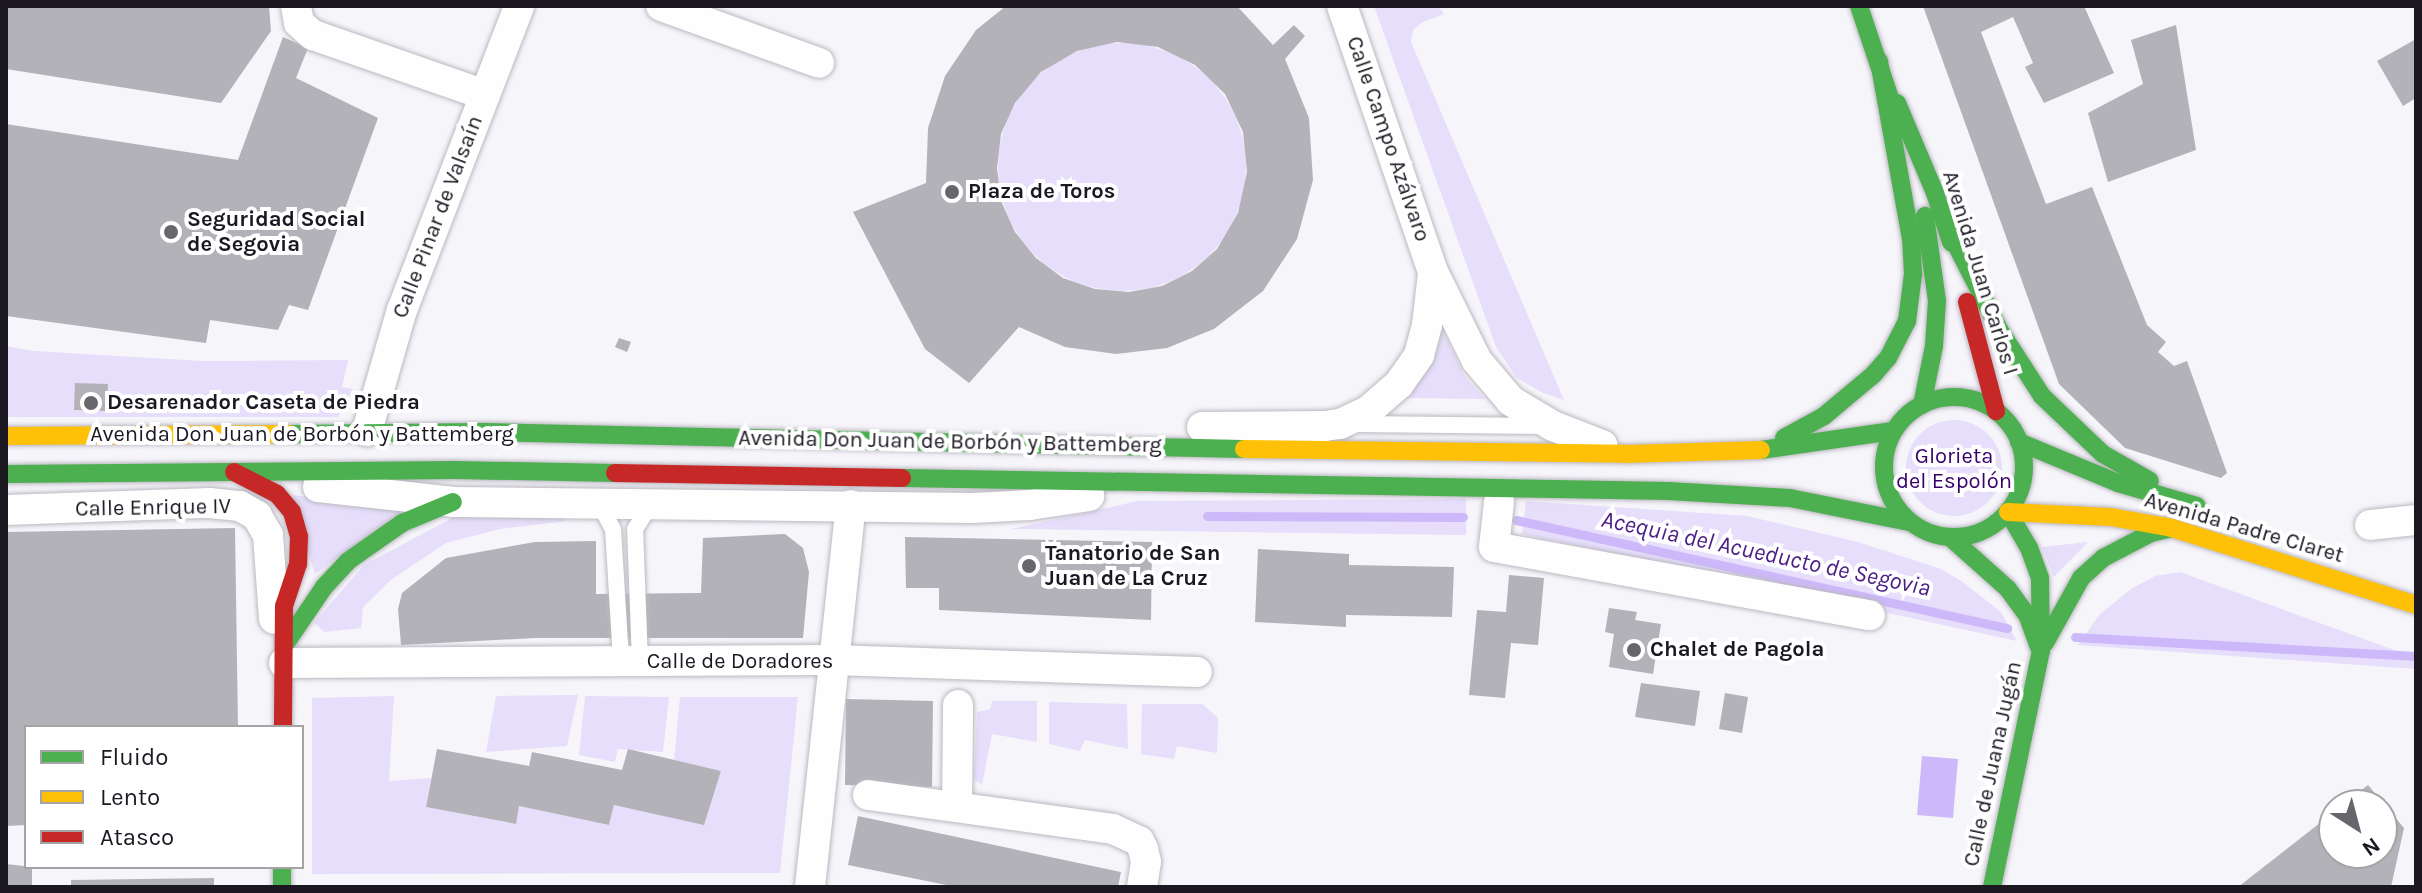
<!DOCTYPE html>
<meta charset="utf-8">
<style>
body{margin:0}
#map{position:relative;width:2422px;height:893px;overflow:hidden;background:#f6f5fa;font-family:Karla,sans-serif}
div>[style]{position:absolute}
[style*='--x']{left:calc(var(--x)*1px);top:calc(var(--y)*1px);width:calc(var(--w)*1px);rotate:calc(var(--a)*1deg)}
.green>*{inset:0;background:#e6defb}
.round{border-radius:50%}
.water>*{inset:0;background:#cdb9f9}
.stream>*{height:9px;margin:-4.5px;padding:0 4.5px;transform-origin:4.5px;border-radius:4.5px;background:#cdb9f9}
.building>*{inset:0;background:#b4b2b9}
.roads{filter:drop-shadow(0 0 2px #bbb8c0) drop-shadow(0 0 2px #bbb8c0)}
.lane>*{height:16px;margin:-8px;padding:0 8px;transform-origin:8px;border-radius:8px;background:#fefefe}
.street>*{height:30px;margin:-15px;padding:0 15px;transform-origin:15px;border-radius:15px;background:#fefefe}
.fast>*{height:18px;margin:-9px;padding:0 9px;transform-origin:9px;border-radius:9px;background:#4caf50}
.fast>.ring{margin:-9px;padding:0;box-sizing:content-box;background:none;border:18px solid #4caf50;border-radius:50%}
.slow>*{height:18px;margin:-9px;padding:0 9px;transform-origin:9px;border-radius:9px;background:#ffc107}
.jam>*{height:18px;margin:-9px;padding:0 9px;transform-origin:9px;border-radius:9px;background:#c62828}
.dots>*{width:22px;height:22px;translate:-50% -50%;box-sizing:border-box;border:4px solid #fff;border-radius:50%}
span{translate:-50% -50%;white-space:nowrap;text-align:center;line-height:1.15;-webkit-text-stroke:8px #fff;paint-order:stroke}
.street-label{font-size:22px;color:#1b1821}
.poi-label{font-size:22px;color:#1b1821;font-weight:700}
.left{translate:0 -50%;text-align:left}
.park-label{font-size:22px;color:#38006c}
.water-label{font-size:24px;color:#4d2085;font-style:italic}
.frame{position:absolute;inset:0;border:8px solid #1b1821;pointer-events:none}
.legend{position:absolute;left:24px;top:725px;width:280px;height:144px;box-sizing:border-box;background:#fff;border:2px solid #a4a3a6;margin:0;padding:10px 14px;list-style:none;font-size:24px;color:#1b1821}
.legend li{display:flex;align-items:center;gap:16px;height:40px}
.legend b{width:40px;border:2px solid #a4a3a6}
.north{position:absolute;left:2318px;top:789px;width:80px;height:80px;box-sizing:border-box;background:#fff;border:2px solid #a4a3a6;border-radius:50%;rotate:144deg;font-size:22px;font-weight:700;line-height:32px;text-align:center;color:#1b1821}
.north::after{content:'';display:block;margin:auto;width:28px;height:36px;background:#68656d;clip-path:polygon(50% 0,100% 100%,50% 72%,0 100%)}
</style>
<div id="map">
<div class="green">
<i style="clip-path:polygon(1374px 6px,1438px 6px,1444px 14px,1421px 23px,1413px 30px,1411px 42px,1564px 400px,1543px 393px,1517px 378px,1496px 347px)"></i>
<i class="round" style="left:998px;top:43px;width:248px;height:248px"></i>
<i style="clip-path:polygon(1439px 323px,1464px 375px,1485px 399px,1407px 398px,1433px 354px)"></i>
<i style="clip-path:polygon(6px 346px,34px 351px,202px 361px,348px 360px,342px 387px,353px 389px,338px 417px,6px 417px)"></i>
<i class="round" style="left:1906px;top:420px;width:96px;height:96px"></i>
<i style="clip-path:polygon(291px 495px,409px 506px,315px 574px)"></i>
<i style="clip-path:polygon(1466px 499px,1466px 535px,1011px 529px,1138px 501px)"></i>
<i style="clip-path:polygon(1526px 501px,1747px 516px,1858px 542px,1941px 569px,1960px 580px,2001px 612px,2017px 641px,1522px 534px)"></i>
<i style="clip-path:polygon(551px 510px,567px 521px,500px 529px,446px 543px,392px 579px,363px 607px,361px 628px,325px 632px,314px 623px,364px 565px,454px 517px)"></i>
<i style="clip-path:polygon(2088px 542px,2054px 577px,2042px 547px)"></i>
<i style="clip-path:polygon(2180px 572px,2416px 658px,2416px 669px,2078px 645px,2100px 614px,2131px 589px,2155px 576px)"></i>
<i style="clip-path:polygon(578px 695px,567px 746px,486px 752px,496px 696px)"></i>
<i style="clip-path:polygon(394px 696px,389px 781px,431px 778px,426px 807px,515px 824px,519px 806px,609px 825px,614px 805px,704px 824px,721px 771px,674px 760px,680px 697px,798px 697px,780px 873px,312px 874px,312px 698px)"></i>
<i style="clip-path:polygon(585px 696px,669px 697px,663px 752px,618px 749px,615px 762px,579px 755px)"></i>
<i style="clip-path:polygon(992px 701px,1037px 701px,1037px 742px,992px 734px,982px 785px,974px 779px,977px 712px,990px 709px)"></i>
<i style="clip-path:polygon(1049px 702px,1127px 704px,1128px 749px,1085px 740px,1080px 751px,1049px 744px)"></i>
<i style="clip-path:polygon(1142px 704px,1202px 704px,1218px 718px,1217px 753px,1177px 746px,1174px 759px,1141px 754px)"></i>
</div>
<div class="water">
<i style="clip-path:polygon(1922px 756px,1958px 759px,1953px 818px,1917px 815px)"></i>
</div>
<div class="stream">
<i style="--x:1207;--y:516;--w:256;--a:0.2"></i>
<i style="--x:1516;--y:520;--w:503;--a:12.41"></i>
<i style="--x:2075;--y:637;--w:342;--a:3.2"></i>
</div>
<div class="building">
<i style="clip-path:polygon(6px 6px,269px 6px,271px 31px,221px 103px,6px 69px)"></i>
<i style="clip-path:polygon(evenodd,1006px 6px,1237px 6px,1273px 45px,1294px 25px,1305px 36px,1285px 59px,1309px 118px,1313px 180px,1297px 239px,1263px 291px,1214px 329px,1167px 348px,1116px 354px,1065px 347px,1019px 327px,969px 383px,925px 349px,853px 212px,926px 183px,928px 128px,945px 76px,976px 30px,1006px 6px,1117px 42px,1158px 47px,1195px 65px,1225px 94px,1243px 132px,1247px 172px,1238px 213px,1217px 249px,1192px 271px,1162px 286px,1129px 292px,1095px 289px,1063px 278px,1036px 258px,1015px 232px,1001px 201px,997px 168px,1001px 134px,1015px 103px,1041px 72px,1077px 51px,1117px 42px)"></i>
<i style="clip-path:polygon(1923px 6px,2084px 6px,2114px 73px,2044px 103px,2025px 67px,2033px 63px,2013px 17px,1981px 32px,2046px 204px,2092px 187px,2147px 325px,2166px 342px,2158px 352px,2174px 366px,2187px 361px,2227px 473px,2221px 478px,2125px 448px,2059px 384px)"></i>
<i style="clip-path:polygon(2176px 25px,2196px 150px,2108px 182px,2088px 113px,2143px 84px,2131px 40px)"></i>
<i style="clip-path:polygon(283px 37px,308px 48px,296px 78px,378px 118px,308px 310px,289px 305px,278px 330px,210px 320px,206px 343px,6px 316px,6px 124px,238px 160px)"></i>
<i style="clip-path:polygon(2416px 39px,2416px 98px,2403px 106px,2377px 61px)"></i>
<i style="clip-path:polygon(619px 338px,631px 342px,627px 352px,615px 347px)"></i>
<i style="clip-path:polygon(75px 383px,108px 384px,107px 411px,74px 410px)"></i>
<i style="clip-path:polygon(235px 528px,238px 727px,26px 727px,26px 825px,6px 826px,6px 532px)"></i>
<i style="clip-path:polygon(785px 534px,803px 548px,809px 572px,803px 638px,535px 638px,401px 645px,398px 609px,402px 593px,446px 558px,535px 542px,596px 541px,596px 594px,701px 593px,703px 538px)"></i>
<i style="clip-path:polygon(905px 537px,1152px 542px,1151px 620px,939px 610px,939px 588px,906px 588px)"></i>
<i style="clip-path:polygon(1258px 549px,1349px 554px,1349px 565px,1454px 567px,1452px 617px,1346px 615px,1346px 627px,1255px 622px)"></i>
<i style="clip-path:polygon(1509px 575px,1544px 578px,1538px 645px,1511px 643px,1505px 698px,1469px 695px,1477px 610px,1506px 612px)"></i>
<i style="clip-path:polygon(1609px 608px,1637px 612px,1635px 620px,1661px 624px,1653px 674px,1609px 667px,1614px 634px,1605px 632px)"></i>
<i style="clip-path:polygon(1641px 683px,1700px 691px,1695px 726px,1635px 717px)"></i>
<i style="clip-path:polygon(1725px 693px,1748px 697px,1742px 733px,1719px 729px)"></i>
<i style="clip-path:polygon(846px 699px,933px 701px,932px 787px,845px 785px)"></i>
<i style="clip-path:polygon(437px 749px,529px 766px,532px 752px,622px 770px,628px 749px,721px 771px,704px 825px,614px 805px,609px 825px,519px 806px,516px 824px,426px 807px)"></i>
<i style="clip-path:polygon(2368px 785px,2404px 828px,2391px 887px,2238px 887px,2334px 812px,2334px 853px,2382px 853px,2382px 805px,2342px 805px)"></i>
<i style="clip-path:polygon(858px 816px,1121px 872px,1118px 887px,956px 887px,848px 865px)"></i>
<i style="clip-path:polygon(6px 864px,32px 867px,32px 887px,6px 887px)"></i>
<i style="clip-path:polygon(214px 878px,214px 887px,71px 887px,71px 880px)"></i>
</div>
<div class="roads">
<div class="lane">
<i style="--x:1355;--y:424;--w:189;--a:0.6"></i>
<i style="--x:599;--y:503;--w:30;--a:62"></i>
<i style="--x:613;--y:529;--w:116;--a:86.5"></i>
<i style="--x:620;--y:645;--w:18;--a:77"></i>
<i style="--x:640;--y:663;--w:134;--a:-92.1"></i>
<i style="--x:635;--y:529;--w:31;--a:-57"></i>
</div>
<div class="street">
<i style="--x:296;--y:6;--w:17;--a:80"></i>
<i style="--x:299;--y:23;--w:18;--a:41"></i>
<i style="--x:313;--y:35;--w:182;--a:19.2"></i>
<i style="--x:661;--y:6;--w:168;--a:19.8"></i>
<i style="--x:1342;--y:6;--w:281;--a:71.1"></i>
<i style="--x:1433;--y:272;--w:99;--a:63.7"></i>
<i style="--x:1477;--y:361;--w:52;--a:49.6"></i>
<i style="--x:1511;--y:401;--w:49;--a:30.8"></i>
<i style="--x:1553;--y:426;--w:53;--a:21.2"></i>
<i style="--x:1202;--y:427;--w:123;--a:-0.5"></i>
<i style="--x:1325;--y:426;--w:15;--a:-8"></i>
<i style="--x:1340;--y:424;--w:31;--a:-25"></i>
<i style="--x:1368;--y:411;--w:41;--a:-41.1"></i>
<i style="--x:1399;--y:384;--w:35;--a:-55"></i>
<i style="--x:1419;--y:355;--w:31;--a:-75"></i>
<i style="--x:1427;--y:325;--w:51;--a:-83.3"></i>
<i style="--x:367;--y:431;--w:126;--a:-73.9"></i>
<i style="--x:402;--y:310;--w:326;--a:-68.9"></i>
<i style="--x:318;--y:487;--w:136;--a:6.3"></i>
<i style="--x:453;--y:502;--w:519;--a:0.66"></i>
<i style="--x:972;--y:508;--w:58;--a:-3"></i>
<i style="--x:1030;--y:505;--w:60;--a:-8.7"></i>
<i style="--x:1499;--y:502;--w:45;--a:96.3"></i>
<i style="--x:1494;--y:547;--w:382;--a:10.3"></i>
<i style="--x:6;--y:510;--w:204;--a:-2"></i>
<i style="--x:210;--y:503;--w:30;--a:6"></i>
<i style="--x:240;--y:506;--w:20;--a:30"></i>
<i style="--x:257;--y:516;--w:22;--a:60"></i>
<i style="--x:268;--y:535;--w:84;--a:85.9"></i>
<i style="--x:2370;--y:525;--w:46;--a:-6.2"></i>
<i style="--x:284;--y:663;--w:549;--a:-0.31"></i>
<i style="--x:833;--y:660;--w:364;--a:1.9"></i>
<i style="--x:868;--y:795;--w:247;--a:7.9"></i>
<i style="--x:1113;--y:829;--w:29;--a:25"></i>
<i style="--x:1139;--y:841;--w:9;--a:63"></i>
<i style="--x:1143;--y:849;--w:13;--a:77"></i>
<i style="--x:1146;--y:862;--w:25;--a:99"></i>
<i style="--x:957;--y:807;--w:102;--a:-89.4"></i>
<i style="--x:810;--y:887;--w:384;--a:-83.9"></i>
</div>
<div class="fast">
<i style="--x:1859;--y:6;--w:94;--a:71.4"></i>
<i style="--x:1897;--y:103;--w:98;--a:67.1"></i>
<i style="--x:1935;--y:193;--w:52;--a:71.9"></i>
<i style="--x:1946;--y:225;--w:119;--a:63"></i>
<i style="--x:2000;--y:331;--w:77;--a:57.1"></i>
<i style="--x:2042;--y:396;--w:84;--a:43.6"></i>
<i style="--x:2103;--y:454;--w:54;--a:29.9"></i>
<i class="ring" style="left:1884px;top:397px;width:122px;height:122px"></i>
<i style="--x:1922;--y:405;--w:60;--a:-78.5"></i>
<i style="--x:1934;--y:346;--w:45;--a:-86.2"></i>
<i style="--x:1937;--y:301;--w:86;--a:-98"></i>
<i style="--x:289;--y:434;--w:195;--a:-0.6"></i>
<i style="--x:484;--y:432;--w:760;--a:1.28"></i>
<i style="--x:1784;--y:438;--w:46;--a:-28.8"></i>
<i style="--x:1824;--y:416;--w:64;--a:-39.9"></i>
<i style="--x:1873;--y:375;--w:23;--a:-49"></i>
<i style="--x:1888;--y:358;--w:42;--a:-62.8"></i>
<i style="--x:1907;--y:321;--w:47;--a:-82.7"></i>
<i style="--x:1913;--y:274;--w:35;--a:-93"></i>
<i style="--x:1911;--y:239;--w:181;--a:-100.2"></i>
<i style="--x:2019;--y:442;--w:107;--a:22.5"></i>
<i style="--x:2118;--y:483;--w:82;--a:16.2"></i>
<i style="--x:1761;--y:450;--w:133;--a:-8.2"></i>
<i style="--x:6;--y:474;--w:450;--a:-0.5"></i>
<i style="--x:456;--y:470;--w:159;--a:1.1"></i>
<i style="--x:902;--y:478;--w:766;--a:0.97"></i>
<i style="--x:1668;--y:491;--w:122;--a:3.3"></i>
<i style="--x:1790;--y:498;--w:121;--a:11.4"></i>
<i style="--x:1951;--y:538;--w:76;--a:41.8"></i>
<i style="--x:2008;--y:589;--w:34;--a:54"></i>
<i style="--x:2028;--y:617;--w:32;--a:70"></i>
<i style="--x:286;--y:643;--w:68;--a:-55.8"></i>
<i style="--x:324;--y:587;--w:35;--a:-47"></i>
<i style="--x:348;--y:561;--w:66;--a:-35.1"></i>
<i style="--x:402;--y:523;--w:55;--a:-22.4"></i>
<i style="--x:2045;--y:643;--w:74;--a:-61"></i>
<i style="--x:2081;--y:578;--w:30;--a:-42"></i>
<i style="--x:2103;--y:558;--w:54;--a:-27.5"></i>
<i style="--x:2151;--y:533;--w:22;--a:-13"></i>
<i style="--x:282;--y:867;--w:20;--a:90"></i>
<i style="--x:1992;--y:887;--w:241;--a:-78.3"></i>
<i style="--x:2041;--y:651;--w:73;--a:-90.8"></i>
<i style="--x:2040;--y:578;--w:32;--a:-110"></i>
<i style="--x:2029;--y:548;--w:42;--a:-120.3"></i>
</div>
<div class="slow">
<i style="--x:6;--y:436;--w:283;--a:-0.4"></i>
<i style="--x:1244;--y:449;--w:382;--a:0.7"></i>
<i style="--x:1626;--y:454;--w:135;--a:-1.7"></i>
<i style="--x:2008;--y:512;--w:103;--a:2.8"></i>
<i style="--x:2111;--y:517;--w:62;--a:10.2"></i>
<i style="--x:2172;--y:528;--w:256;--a:17.5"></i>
</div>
<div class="jam">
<i style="--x:1967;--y:302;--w:113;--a:75.1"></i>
<i style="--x:234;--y:472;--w:48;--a:27.1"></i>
<i style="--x:277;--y:494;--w:23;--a:50"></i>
<i style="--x:292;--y:512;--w:26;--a:74"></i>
<i style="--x:299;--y:537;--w:27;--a:92"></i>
<i style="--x:298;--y:564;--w:44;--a:108.4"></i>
<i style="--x:284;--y:606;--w:121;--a:90.5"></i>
<i style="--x:615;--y:473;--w:287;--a:1"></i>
</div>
</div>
<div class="dots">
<i style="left:952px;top:192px;background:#68656d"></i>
<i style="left:171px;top:232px;background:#68656d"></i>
<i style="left:91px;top:403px;background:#68656d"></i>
<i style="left:1029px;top:566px;background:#68656d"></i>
<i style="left:1634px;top:650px;background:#68656d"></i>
</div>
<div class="street-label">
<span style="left:1388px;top:139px;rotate:71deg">Calle Campo Azálvaro</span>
<span style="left:438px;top:217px;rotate:-69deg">Calle Pinar de Valsaín</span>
<span style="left:1980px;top:273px;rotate:73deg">Avenida Juan Carlos I</span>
<span style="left:302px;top:435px">Avenida Don Juan de Borbón y Battemberg</span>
<span style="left:950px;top:442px;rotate:1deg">Avenida Don Juan de Borbón y Battemberg</span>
<span style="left:153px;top:508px;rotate:-1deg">Calle Enrique IV</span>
<span style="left:2244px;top:528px;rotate:16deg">Avenida Padre Claret</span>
<span style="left:740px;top:662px">Calle de Doradores</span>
<span style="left:1993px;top:764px;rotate:-78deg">Calle de Juana Jugán</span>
</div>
<div class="poi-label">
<span class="left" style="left:968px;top:192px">Plaza de Toros</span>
<span class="left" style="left:187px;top:232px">Seguridad Social<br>de Segovia</span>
<span class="left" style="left:107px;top:403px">Desarenador Caseta de Piedra</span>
<span class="left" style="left:1045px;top:566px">Tanatorio de San<br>Juan de La Cruz</span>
<span class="left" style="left:1650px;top:650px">Chalet de Pagola</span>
</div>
<div class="park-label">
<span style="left:1954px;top:469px">Glorieta<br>del Espolón</span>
</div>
<div class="water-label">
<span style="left:1766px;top:554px;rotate:12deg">Acequia del Acueducto de Segovia</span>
</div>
<div class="frame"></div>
<ul class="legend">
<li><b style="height:10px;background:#4caf50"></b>Fluido</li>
<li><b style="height:10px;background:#ffc107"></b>Lento</li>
<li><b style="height:10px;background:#c62828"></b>Atasco</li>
</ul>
<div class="north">N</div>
</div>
